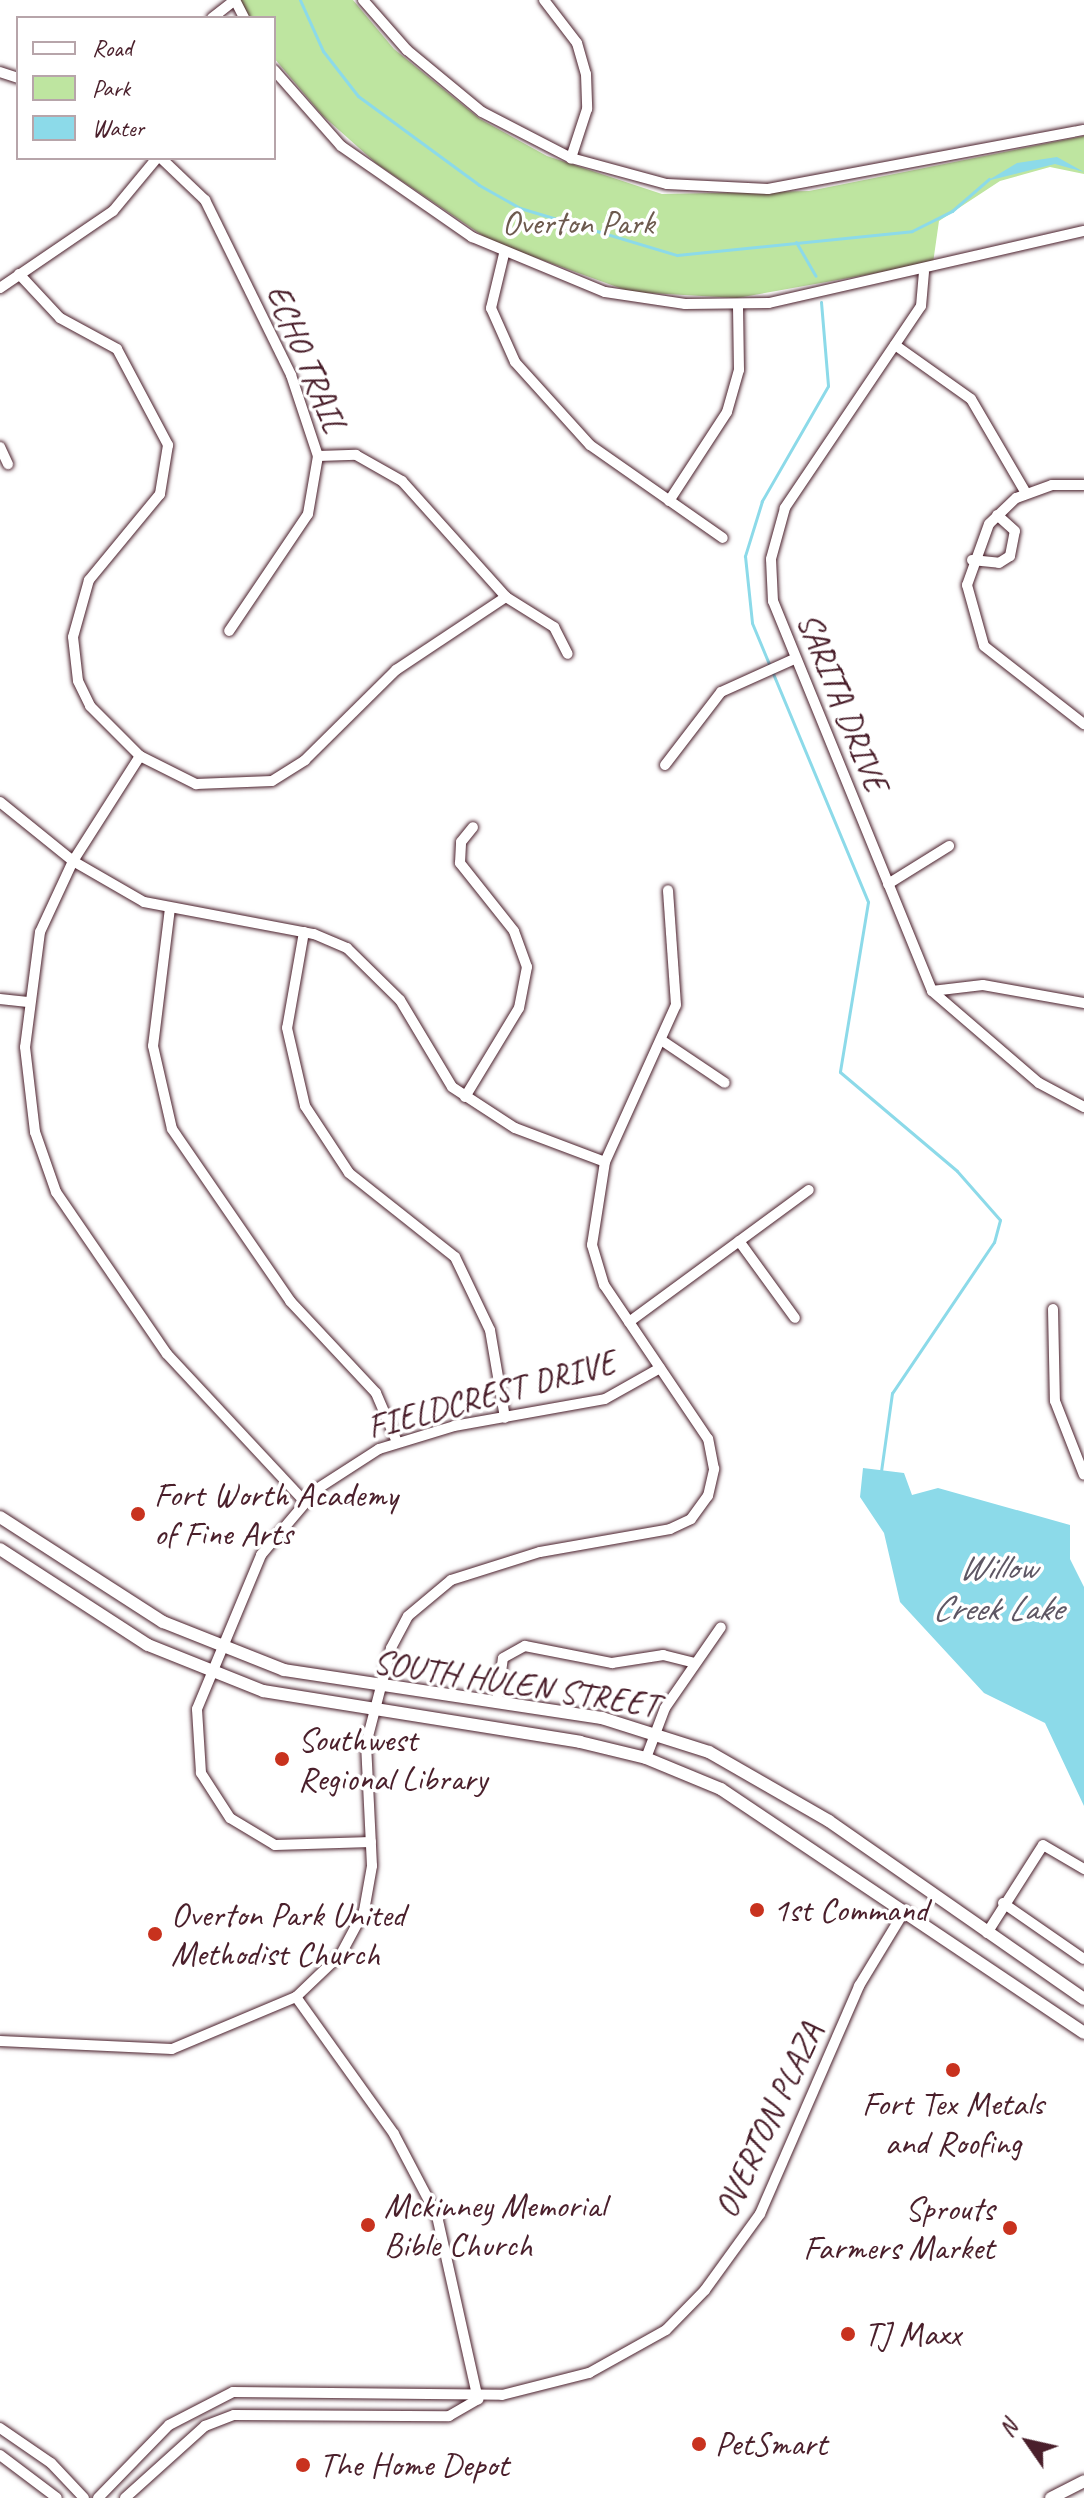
<!DOCTYPE html>
<style>
body{margin:0}
#map{position:relative;width:1084px;height:2498px;overflow:hidden;background:#fff;font-family:Caveat,sans-serif}
div>[style]{position:absolute}
[style*='--x']{left:calc(var(--x)*1px);top:calc(var(--y)*1px);width:calc(var(--w)*1px);rotate:calc(var(--a)*1deg)}
.green>*{inset:0;background:#bee5a0}
.water>*{inset:0;background:#8cdae9}
.stream>*{height:3px;margin:-1.5px;padding:0 1.5px;transform-origin:1.5px;border-radius:1.5px;background:#8cdae9}
.roads{filter:drop-shadow(0 0 2px #4a1f2b) drop-shadow(0 0 2px #4a1f2b)}
.minor>*{height:10px;margin:-5px;padding:0 5px;transform-origin:5px;border-radius:5px;background:#fff}
.major>*{height:12px;margin:-6px;padding:0 6px;transform-origin:6px;border-radius:6px;background:#fff}
.dots>*{width:22px;height:22px;translate:-50% -50%;box-sizing:border-box;border:4px solid #fff;border-radius:50%}
span{translate:-50% -50%;white-space:nowrap;text-align:center;line-height:1.15;-webkit-text-stroke:7px #fff;paint-order:stroke}
.park-label{font-size:34px;color:#6d5a4e}
.street-label{font-size:34px;color:#4a1f2b}
.poi-label{font-size:34px;color:#4a1f2b}
.left{translate:0 -50%;text-align:left}
.right{translate:-100% -50%;text-align:right}
.water-label{font-size:36px;color:#5e5764;font-style:italic}
.legend{position:absolute;left:16px;top:16px;width:260px;height:144px;box-sizing:border-box;background:#fff;border:2px solid #b7a5aa;margin:0;padding:10px 14px;list-style:none;font-size:24px;color:#4a1f2b}
.legend li{display:flex;align-items:center;gap:16px;height:40px}
.legend b{width:40px;border:2px solid #b7a5aa}
.north{position:absolute;left:988px;top:2402px;width:80px;height:80px;-webkit-text-stroke:6px #fff;paint-order:stroke;rotate:304deg;font-size:22px;font-weight:700;line-height:32px;text-align:center;color:#4a1f2b}
.north::after{content:'';display:block;margin:auto;width:28px;height:36px;background:#4a1f2b;clip-path:polygon(50% 0,100% 100%,50% 72%,0 100%)}
</style>
<div id="map">
<div class="green">
<i style="clip-path:polygon(240px 0,353px 0,394px 49px,480px 119px,547px 156px,662px 194px,809px 191px,1084px 136px,1084px 174px,1050px 167px,1000px 181px,939px 221px,933px 263px,737px 298px,631px 292px,492px 242px,377px 164px,322px 115px,274px 58px,274px 18px,250px 18px)"></i>
</div>
<div class="water">
<i style="clip-path:polygon(1057px 157px,1084px 172px,1055px 164px,987px 181px,1017px 163px)"></i>
<i style="clip-path:polygon(863px 1468px,904px 1473px,912px 1495px,938px 1488px,1070px 1525px,1070px 1559px,1084px 1587px,1084px 1806px,1045px 1723px,984px 1693px,900px 1602px,884px 1533px,860px 1497px)"></i>
</div>
<div class="stream">
<i style="--x:300;--y:0;--w:56;--a:65.7"></i>
<i style="--x:323;--y:51;--w:57;--a:52.1"></i>
<i style="--x:358;--y:96;--w:150;--a:36.3"></i>
<i style="--x:479;--y:185;--w:47;--a:29.3"></i>
<i style="--x:520;--y:208;--w:164;--a:16.7"></i>
<i style="--x:677;--y:255;--w:236;--a:-5.8"></i>
<i style="--x:912;--y:231;--w:45;--a:-26.6"></i>
<i style="--x:952;--y:211;--w:49;--a:-40.9"></i>
<i style="--x:796;--y:242;--w:39;--a:60"></i>
<i style="--x:821;--y:302;--w:84;--a:85.2"></i>
<i style="--x:828;--y:386;--w:133;--a:119.9"></i>
<i style="--x:762;--y:501;--w:58;--a:107.2"></i>
<i style="--x:745;--y:556;--w:67;--a:84"></i>
<i style="--x:752;--y:623;--w:302;--a:67.4"></i>
<i style="--x:868;--y:902;--w:172;--a:99.4"></i>
<i style="--x:840;--y:1072;--w:153;--a:40.2"></i>
<i style="--x:957;--y:1171;--w:65;--a:48.7"></i>
<i style="--x:1000;--y:1220;--w:23;--a:105"></i>
<i style="--x:994;--y:1242;--w:182;--a:124"></i>
<i style="--x:892;--y:1393;--w:79;--a:98"></i>
</div>
<div class="roads">
<div class="minor">
<i style="--x:235;--y:0;--w:20;--a:63"></i>
<i style="--x:363;--y:0;--w:67;--a:48.7"></i>
<i style="--x:407;--y:50;--w:97;--a:39.6"></i>
<i style="--x:482;--y:112;--w:100;--a:27.3"></i>
<i style="--x:571;--y:158;--w:99;--a:15.2"></i>
<i style="--x:667;--y:184;--w:101;--a:2.8"></i>
<i style="--x:768;--y:189;--w:321;--a:-10.6"></i>
<i style="--x:544;--y:0;--w:54;--a:52.5"></i>
<i style="--x:577;--y:43;--w:32;--a:74"></i>
<i style="--x:586;--y:74;--w:35;--a:88"></i>
<i style="--x:587;--y:109;--w:52;--a:108.1"></i>
<i style="--x:212;--y:18;--w:29;--a:-38"></i>
<i style="--x:274;--y:70;--w:101;--a:48.6"></i>
<i style="--x:341;--y:146;--w:160;--a:34.8"></i>
<i style="--x:472;--y:237;--w:144;--a:22.5"></i>
<i style="--x:605;--y:292;--w:81;--a:8.5"></i>
<i style="--x:685;--y:304;--w:84;--a:-0.7"></i>
<i style="--x:769;--y:303;--w:323;--a:-12.9"></i>
<i style="--x:0;--y:72;--w:19;--a:18"></i>
<i style="--x:161;--y:158;--w:61;--a:43.7"></i>
<i style="--x:205;--y:200;--w:195;--a:63.8"></i>
<i style="--x:291;--y:375;--w:85;--a:71.6"></i>
<i style="--x:318;--y:456;--w:59;--a:99.8"></i>
<i style="--x:308;--y:514;--w:141;--a:124"></i>
<i style="--x:504;--y:254;--w:56;--a:103.5"></i>
<i style="--x:491;--y:308;--w:59;--a:66"></i>
<i style="--x:515;--y:362;--w:112;--a:47.9"></i>
<i style="--x:590;--y:445;--w:162;--a:35"></i>
<i style="--x:924;--y:272;--w:34;--a:95"></i>
<i style="--x:921;--y:306;--w:244;--a:124"></i>
<i style="--x:785;--y:508;--w:53;--a:105.4"></i>
<i style="--x:771;--y:559;--w:42;--a:87.3"></i>
<i style="--x:773;--y:601;--w:421;--a:67.8"></i>
<i style="--x:932;--y:991;--w:141;--a:40.7"></i>
<i style="--x:1039;--y:1083;--w:51;--a:28.1"></i>
<i style="--x:19;--y:274;--w:60;--a:47"></i>
<i style="--x:60;--y:318;--w:65;--a:28.5"></i>
<i style="--x:117;--y:349;--w:109;--a:62"></i>
<i style="--x:168;--y:445;--w:50;--a:99.3"></i>
<i style="--x:160;--y:494;--w:112;--a:129.5"></i>
<i style="--x:89;--y:580;--w:59;--a:105.7"></i>
<i style="--x:73;--y:637;--w:44;--a:83.5"></i>
<i style="--x:78;--y:681;--w:28;--a:64"></i>
<i style="--x:90;--y:706;--w:71;--a:45"></i>
<i style="--x:140;--y:756;--w:63;--a:26.6"></i>
<i style="--x:196;--y:784;--w:76;--a:-2.3"></i>
<i style="--x:272;--y:781;--w:39;--a:-32"></i>
<i style="--x:305;--y:760;--w:128;--a:-44.7"></i>
<i style="--x:396;--y:670;--w:132;--a:-33.6"></i>
<i style="--x:0;--y:288;--w:137;--a:-34.3"></i>
<i style="--x:113;--y:211;--w:69;--a:-50.3"></i>
<i style="--x:895;--y:345;--w:93;--a:35.4"></i>
<i style="--x:971;--y:399;--w:109;--a:59.7"></i>
<i style="--x:0;--y:447;--w:19;--a:65"></i>
<i style="--x:318;--y:456;--w:38;--a:-2"></i>
<i style="--x:356;--y:455;--w:53;--a:29.5"></i>
<i style="--x:402;--y:481;--w:156;--a:48.1"></i>
<i style="--x:506;--y:597;--w:57;--a:32"></i>
<i style="--x:554;--y:627;--w:30;--a:63"></i>
<i style="--x:1084;--y:485;--w:32;--a:180"></i>
<i style="--x:1052;--y:485;--w:38;--a:160"></i>
<i style="--x:1016;--y:498;--w:37;--a:136"></i>
<i style="--x:989;--y:524;--w:65;--a:109.8"></i>
<i style="--x:967;--y:585;--w:63;--a:74.4"></i>
<i style="--x:984;--y:646;--w:127;--a:38"></i>
<i style="--x:669;--y:501;--w:106;--a:-56.9"></i>
<i style="--x:727;--y:412;--w:44;--a:-74.1"></i>
<i style="--x:739;--y:370;--w:65;--a:-90.9"></i>
<i style="--x:972;--y:560;--w:27;--a:6"></i>
<i style="--x:999;--y:563;--w:13;--a:-32"></i>
<i style="--x:1010;--y:556;--w:25;--a:-79"></i>
<i style="--x:1015;--y:531;--w:24;--a:-138"></i>
<i style="--x:140;--y:756;--w:125;--a:122.5"></i>
<i style="--x:73;--y:861;--w:78;--a:114.9"></i>
<i style="--x:40;--y:932;--w:116;--a:97.4"></i>
<i style="--x:25;--y:1047;--w:86;--a:83.3"></i>
<i style="--x:35;--y:1132;--w:64;--a:70.7"></i>
<i style="--x:56;--y:1192;--w:196;--a:55.6"></i>
<i style="--x:167;--y:1354;--w:201;--a:47"></i>
<i style="--x:665;--y:765;--w:92;--a:-52.5"></i>
<i style="--x:721;--y:692;--w:80;--a:-24.3"></i>
<i style="--x:0;--y:802;--w:94;--a:38.9"></i>
<i style="--x:73;--y:861;--w:82;--a:30"></i>
<i style="--x:144;--y:902;--w:173;--a:10.7"></i>
<i style="--x:314;--y:934;--w:36;--a:23"></i>
<i style="--x:347;--y:948;--w:74;--a:44.5"></i>
<i style="--x:400;--y:1000;--w:101;--a:59.1"></i>
<i style="--x:452;--y:1087;--w:75;--a:33.1"></i>
<i style="--x:515;--y:1128;--w:96;--a:20.7"></i>
<i style="--x:888;--y:884;--w:72;--a:-31.9"></i>
<i style="--x:170;--y:908;--w:139;--a:97"></i>
<i style="--x:153;--y:1046;--w:85;--a:77.1"></i>
<i style="--x:172;--y:1129;--w:209;--a:55.5"></i>
<i style="--x:290;--y:1301;--w:126;--a:46.9"></i>
<i style="--x:376;--y:1393;--w:53;--a:66.8"></i>
<i style="--x:304;--y:932;--w:97;--a:100"></i>
<i style="--x:287;--y:1028;--w:80;--a:77"></i>
<i style="--x:305;--y:1106;--w:80;--a:56.7"></i>
<i style="--x:349;--y:1173;--w:135;--a:38.4"></i>
<i style="--x:455;--y:1257;--w:81;--a:64.4"></i>
<i style="--x:490;--y:1330;--w:89;--a:80.3"></i>
<i style="--x:932;--y:991;--w:51;--a:-6.7"></i>
<i style="--x:983;--y:985;--w:103;--a:10.1"></i>
<i style="--x:0;--y:999;--w:28;--a:6"></i>
<i style="--x:664;--y:1042;--w:73;--a:33.9"></i>
<i style="--x:465;--y:1097;--w:104;--a:-58.8"></i>
<i style="--x:519;--y:1008;--w:42;--a:-79"></i>
<i style="--x:527;--y:967;--w:38;--a:-110"></i>
<i style="--x:514;--y:931;--w:87;--a:-128.5"></i>
<i style="--x:460;--y:863;--w:21;--a:-87"></i>
<i style="--x:461;--y:842;--w:19;--a:-51"></i>
<i style="--x:739;--y:1241;--w:95;--a:54"></i>
<i style="--x:1053;--y:1309;--w:92;--a:88.8"></i>
<i style="--x:1055;--y:1401;--w:79;--a:68.6"></i>
<i style="--x:629;--y:1322;--w:223;--a:-36.3"></i>
<i style="--x:497;--y:1701;--w:43;--a:-82.1"></i>
<i style="--x:503;--y:1658;--w:25;--a:-29"></i>
<i style="--x:525;--y:1646;--w:89;--a:11.1"></i>
<i style="--x:612;--y:1663;--w:52;--a:-8.9"></i>
<i style="--x:663;--y:1655;--w:33;--a:14"></i>
<i style="--x:646;--y:1758;--w:53;--a:-69.2"></i>
<i style="--x:665;--y:1708;--w:98;--a:-55.3"></i>
<i style="--x:371;--y:1842;--w:96;--a:178.2"></i>
<i style="--x:275;--y:1845;--w:52;--a:-149"></i>
<i style="--x:230;--y:1818;--w:54;--a:-122.8"></i>
<i style="--x:201;--y:1773;--w:64;--a:-93.6"></i>
<i style="--x:197;--y:1709;--w:167;--a:-67.4"></i>
<i style="--x:261;--y:1555;--w:87;--a:-49.7"></i>
<i style="--x:317;--y:1489;--w:74;--a:-32.8"></i>
<i style="--x:379;--y:1449;--w:78;--a:-17"></i>
<i style="--x:454;--y:1426;--w:153;--a:-10.1"></i>
<i style="--x:605;--y:1399;--w:63;--a:-29.4"></i>
<i style="--x:1003;--y:1903;--w:98;--a:34.7"></i>
<i style="--x:987;--y:1933;--w:104;--a:-57.5"></i>
<i style="--x:1043;--y:1845;--w:48;--a:30.3"></i>
<i style="--x:296;--y:1997;--w:168;--a:54.4"></i>
<i style="--x:394;--y:2134;--w:93;--a:62.3"></i>
<i style="--x:437;--y:2216;--w:188;--a:77.4"></i>
<i style="--x:0;--y:2041;--w:172;--a:2.7"></i>
<i style="--x:172;--y:2049;--w:134;--a:-22.8"></i>
<i style="--x:296;--y:1997;--w:62;--a:-43.7"></i>
<i style="--x:341;--y:1954;--w:49;--a:-61.9"></i>
<i style="--x:364;--y:1911;--w:46;--a:-79.9"></i>
<i style="--x:372;--y:1866;--w:122;--a:-92.8"></i>
<i style="--x:366;--y:1744;--w:99;--a:-75.4"></i>
<i style="--x:391;--y:1648;--w:36;--a:-62"></i>
<i style="--x:408;--y:1616;--w:56;--a:-39.9"></i>
<i style="--x:451;--y:1580;--w:93;--a:-17.5"></i>
<i style="--x:540;--y:1552;--w:132;--a:-10"></i>
<i style="--x:670;--y:1529;--w:23;--a:-25"></i>
<i style="--x:691;--y:1519;--w:29;--a:-54"></i>
<i style="--x:708;--y:1496;--w:28;--a:-77"></i>
<i style="--x:714;--y:1469;--w:31;--a:-101"></i>
<i style="--x:708;--y:1439;--w:186;--a:-124"></i>
<i style="--x:604;--y:1285;--w:42;--a:-106.7"></i>
<i style="--x:592;--y:1245;--w:84;--a:-81.1"></i>
<i style="--x:605;--y:1162;--w:172;--a:-65.7"></i>
<i style="--x:676;--y:1005;--w:115;--a:-94"></i>
<i style="--x:0;--y:2428;--w:62;--a:34.5"></i>
<i style="--x:51;--y:2463;--w:48;--a:46.7"></i>
<i style="--x:0;--y:2455;--w:71;--a:37"></i>
<i style="--x:98;--y:2498;--w:102;--a:-45.8"></i>
<i style="--x:169;--y:2425;--w:72;--a:-27.3"></i>
<i style="--x:233;--y:2392;--w:269;--a:0.6"></i>
<i style="--x:502;--y:2395;--w:90;--a:-14.2"></i>
<i style="--x:589;--y:2373;--w:88;--a:-29.2"></i>
<i style="--x:666;--y:2330;--w:56;--a:-45.7"></i>
<i style="--x:705;--y:2290;--w:94;--a:-54.1"></i>
<i style="--x:760;--y:2214;--w:249;--a:-66.5"></i>
<i style="--x:859;--y:1986;--w:89;--a:-58.8"></i>
<i style="--x:125;--y:2498;--w:108;--a:-42"></i>
<i style="--x:205;--y:2426;--w:31;--a:-21"></i>
<i style="--x:234;--y:2415;--w:215;--a:0.3"></i>
<i style="--x:449;--y:2416;--w:34;--a:-30"></i>
</div>
<div class="major">
<i style="--x:0;--y:1517;--w:194;--a:32.8"></i>
<i style="--x:163;--y:1622;--w:130;--a:21.6"></i>
<i style="--x:284;--y:1670;--w:322;--a:8.6"></i>
<i style="--x:602;--y:1718;--w:112;--a:17.6"></i>
<i style="--x:709;--y:1752;--w:138;--a:29.9"></i>
<i style="--x:829;--y:1821;--w:311;--a:34.9"></i>
<i style="--x:0;--y:1549;--w:176;--a:33"></i>
<i style="--x:148;--y:1645;--w:124;--a:21.8"></i>
<i style="--x:263;--y:1691;--w:321;--a:9.1"></i>
<i style="--x:580;--y:1742;--w:68;--a:13.6"></i>
<i style="--x:646;--y:1758;--w:81;--a:22.5"></i>
<i style="--x:721;--y:1789;--w:437;--a:33.9"></i>
<i style="--x:1051;--y:2498;--w:37;--a:-27"></i>
</div>
</div>
<div class="dots">
<i style="left:138px;top:1514px;background:#c8321e"></i>
<i style="left:282px;top:1759px;background:#c8321e"></i>
<i style="left:757px;top:1910px;background:#c8321e"></i>
<i style="left:155px;top:1934px;background:#c8321e"></i>
<i style="left:953px;top:2070px;background:#c8321e"></i>
<i style="left:368px;top:2225px;background:#c8321e"></i>
<i style="left:1010px;top:2228px;background:#c8321e"></i>
<i style="left:848px;top:2334px;background:#c8321e"></i>
<i style="left:699px;top:2444px;background:#c8321e"></i>
<i style="left:303px;top:2465px;background:#c8321e"></i>
</div>
<div class="park-label">
<span style="left:578px;top:223px">Overton Park</span>
</div>
<div class="street-label">
<span style="left:307px;top:358px;rotate:67deg">ECHO TRAIL</span>
<span style="left:843px;top:702px;rotate:68deg">SARITA DRIVE</span>
<span style="left:491px;top:1394px;rotate:-15deg">FIELDCREST DRIVE</span>
<span style="left:516px;top:1683px;rotate:9deg">SOUTH HULEN STREET</span>
<span style="left:768px;top:2120px;rotate:-65deg">OVERTON PLAZA</span>
</div>
<div class="poi-label">
<span class="left" style="left:154px;top:1514px">Fort Worth Academy<br>of Fine Arts</span>
<span class="left" style="left:298px;top:1759px">Southwest<br>Regional Library</span>
<span class="left" style="left:773px;top:1910px">1st Command</span>
<span class="left" style="left:171px;top:1934px">Overton Park United<br>Methodist Church</span>
<span style="left:953px;top:2123px">Fort Tex Metals<br>and Roofing</span>
<span class="left" style="left:384px;top:2225px">Mckinney Memorial<br>Bible Church</span>
<span class="right" style="left:994px;top:2228px">Sprouts<br>Farmers Market</span>
<span class="left" style="left:864px;top:2334px">TJ Maxx</span>
<span class="left" style="left:715px;top:2444px">PetSmart</span>
<span class="left" style="left:319px;top:2465px">The Home Depot</span>
</div>
<div class="water-label">
<span style="left:997px;top:1588px">Willow<br>Creek Lake</span>
</div>
<ul class="legend">
<li><b style="height:10px;background:#fff"></b>Road</li>
<li><b style="height:22px;background:#bee5a0"></b>Park</li>
<li><b style="height:22px;background:#8cdae9"></b>Water</li>
</ul>
<div class="north">N</div>
</div>
